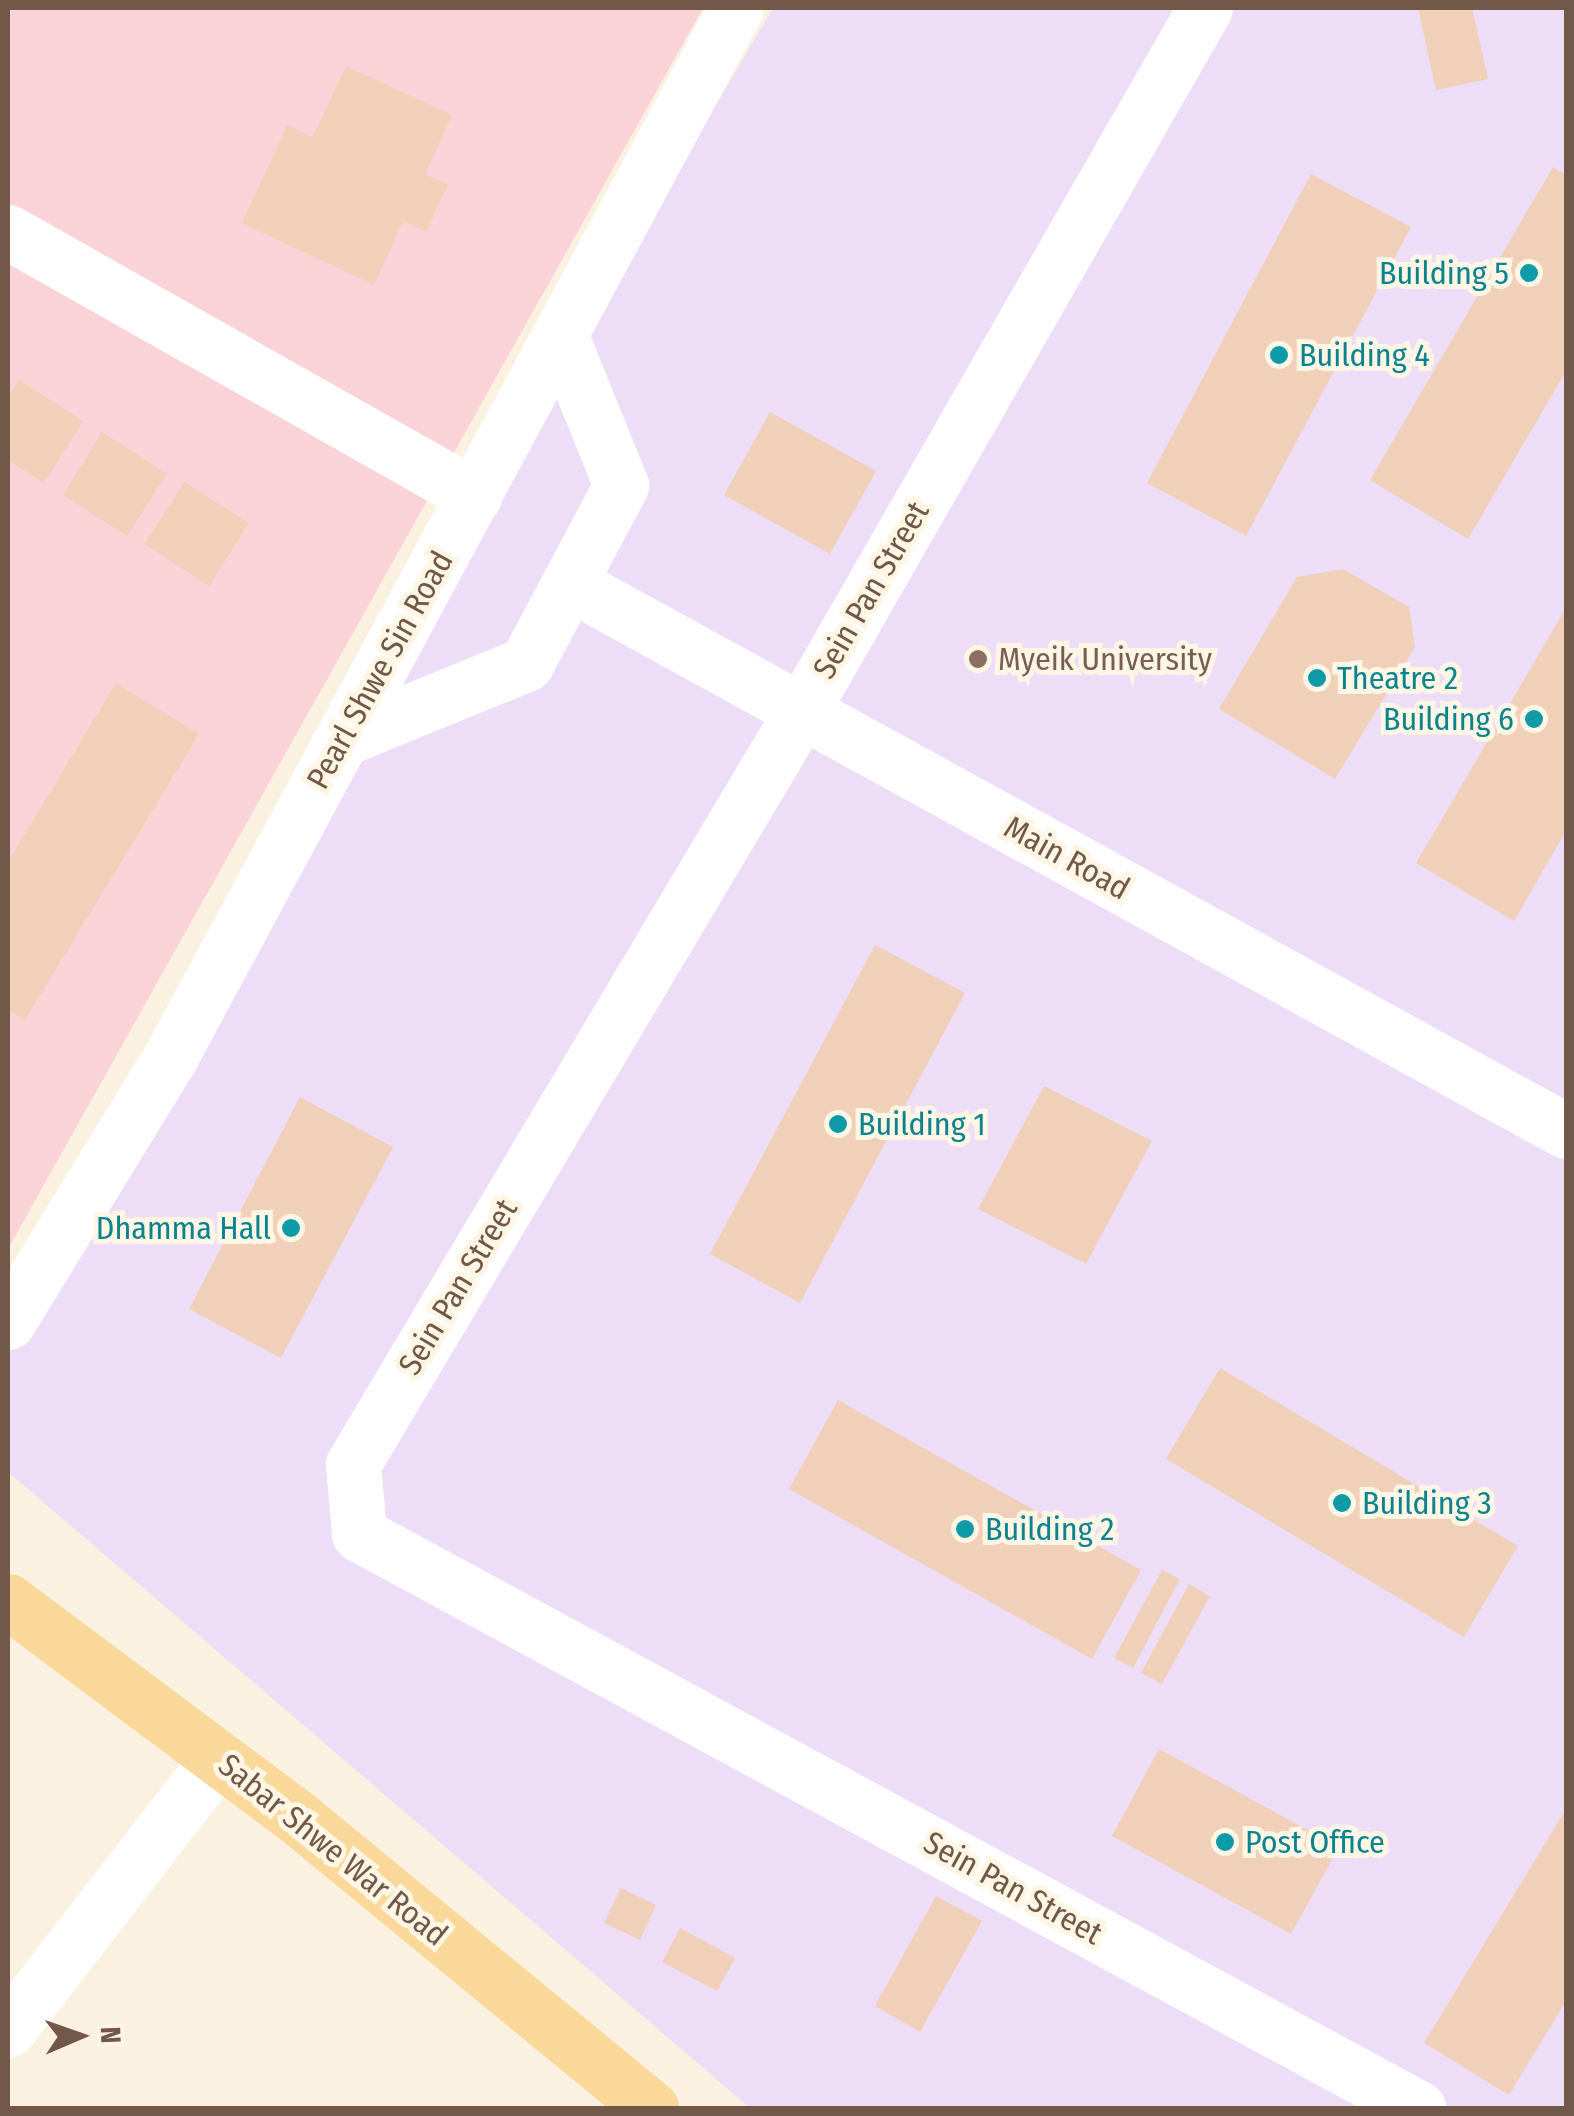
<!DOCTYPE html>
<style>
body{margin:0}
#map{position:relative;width:1574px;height:2116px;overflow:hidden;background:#fbf1e0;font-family:"Fira Sans Condensed",sans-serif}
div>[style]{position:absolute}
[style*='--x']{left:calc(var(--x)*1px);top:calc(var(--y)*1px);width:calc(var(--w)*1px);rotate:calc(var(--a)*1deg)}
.education>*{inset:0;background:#eeddf7}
.medical>*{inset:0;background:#f9d3d7}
.building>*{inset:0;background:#f0d0b8}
.minor>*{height:55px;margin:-27.5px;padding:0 27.5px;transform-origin:27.5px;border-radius:27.5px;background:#fff}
.major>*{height:55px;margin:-27.5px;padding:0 27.5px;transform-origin:27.5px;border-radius:27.5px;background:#f9d899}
.dots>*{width:28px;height:28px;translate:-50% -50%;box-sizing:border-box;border:5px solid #fff6e6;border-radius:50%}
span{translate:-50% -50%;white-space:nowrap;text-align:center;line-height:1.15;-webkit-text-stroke:10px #fff6e6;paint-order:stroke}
.culture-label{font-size:32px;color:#0d838f}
.right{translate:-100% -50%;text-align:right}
.left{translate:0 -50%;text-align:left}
.street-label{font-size:32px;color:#715848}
.education-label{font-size:32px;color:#785e54}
.frame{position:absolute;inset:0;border:10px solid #715848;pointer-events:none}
.north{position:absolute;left:30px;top:1986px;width:100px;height:100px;-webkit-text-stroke:8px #fff6e6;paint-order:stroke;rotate:88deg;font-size:28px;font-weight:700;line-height:40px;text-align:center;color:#715848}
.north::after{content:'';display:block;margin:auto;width:35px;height:45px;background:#715848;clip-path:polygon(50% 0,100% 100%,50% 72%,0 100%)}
</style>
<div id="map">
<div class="education">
<i style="clip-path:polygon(773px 8px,1566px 8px,1566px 2108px,750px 2108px,8px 1472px,8px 1311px)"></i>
</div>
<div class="medical">
<i style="clip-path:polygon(8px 8px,703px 8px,8px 1249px)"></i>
</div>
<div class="building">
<i style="clip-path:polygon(1418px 8px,1472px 8px,1488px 79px,1436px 90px)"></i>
<i style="clip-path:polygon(346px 66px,452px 115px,425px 174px,448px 185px,426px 232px,403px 221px,374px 285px,242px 223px,287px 125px,313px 137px)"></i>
<i style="clip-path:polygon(1553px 167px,1566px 175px,1566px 371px,1468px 539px,1370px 480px)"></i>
<i style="clip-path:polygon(1311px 174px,1411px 227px,1246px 536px,1147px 483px)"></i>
<i style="clip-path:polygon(19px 380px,83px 421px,44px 483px,8px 460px,8px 397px)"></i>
<i style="clip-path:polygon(770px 412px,876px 471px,830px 554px,724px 495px)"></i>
<i style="clip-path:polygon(102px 432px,167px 474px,127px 536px,63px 495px)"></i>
<i style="clip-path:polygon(184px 482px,249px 523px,209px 586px,145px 544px)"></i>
<i style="clip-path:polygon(1343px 569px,1409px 607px,1415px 647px,1335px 779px,1219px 709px,1297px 577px)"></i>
<i style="clip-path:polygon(1566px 608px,1566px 831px,1514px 921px,1416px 863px)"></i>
<i style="clip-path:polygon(116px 683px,199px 734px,25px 1020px,8px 1010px,8px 862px)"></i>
<i style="clip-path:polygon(875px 945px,965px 993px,800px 1303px,710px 1254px)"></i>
<i style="clip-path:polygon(1044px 1086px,1152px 1141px,1086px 1264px,978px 1209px)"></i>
<i style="clip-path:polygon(300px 1097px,393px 1147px,281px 1358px,189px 1309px)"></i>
<i style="clip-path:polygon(1220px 1368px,1518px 1546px,1464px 1637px,1166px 1459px)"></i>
<i style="clip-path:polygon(838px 1400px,1141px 1570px,1092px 1659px,789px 1489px)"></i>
<i style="clip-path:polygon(1162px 1570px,1180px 1579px,1133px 1668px,1114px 1658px)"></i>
<i style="clip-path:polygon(1189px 1584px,1210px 1596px,1162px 1684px,1141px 1673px)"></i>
<i style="clip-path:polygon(1159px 1749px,1339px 1847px,1291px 1934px,1112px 1836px)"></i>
<i style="clip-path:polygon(1566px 1809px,1566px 2001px,1509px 2095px,1424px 2043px)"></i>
<i style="clip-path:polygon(621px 1888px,656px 1905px,640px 1940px,604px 1923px)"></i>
<i style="clip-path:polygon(936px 1896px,982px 1921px,920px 2032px,875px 2006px)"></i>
<i style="clip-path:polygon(680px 1928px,735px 1958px,717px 1991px,662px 1962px)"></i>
</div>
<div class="minor">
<i style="--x:1205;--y:8;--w:812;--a:119.85"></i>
<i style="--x:801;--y:712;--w:875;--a:120.78"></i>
<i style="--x:353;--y:1464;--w:70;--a:85.1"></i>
<i style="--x:359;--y:1534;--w:1205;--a:28.46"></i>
<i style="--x:8;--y:232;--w:536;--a:29.48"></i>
<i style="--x:569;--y:583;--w:1138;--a:28.8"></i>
<i style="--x:342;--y:739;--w:199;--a:-22.2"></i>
<i style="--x:526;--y:664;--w:203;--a:-62"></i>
<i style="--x:621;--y:485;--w:157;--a:-112"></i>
<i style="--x:8;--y:1322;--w:314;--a:-58.5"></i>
<i style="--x:172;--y:1054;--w:1188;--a:-61.67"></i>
<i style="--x:8;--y:2030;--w:344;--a:-52.3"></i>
</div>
<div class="major">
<i style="--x:8;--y:1601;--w:362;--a:36.8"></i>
<i style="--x:298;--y:1818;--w:457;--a:39.4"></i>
</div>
<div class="dots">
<i style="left:1529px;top:273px;background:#0f9aa8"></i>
<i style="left:1279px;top:355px;background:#0f9aa8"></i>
<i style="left:978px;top:659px;background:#8d6e63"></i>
<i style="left:1317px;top:678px;background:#0f9aa8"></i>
<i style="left:1534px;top:719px;background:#0f9aa8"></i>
<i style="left:838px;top:1124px;background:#0f9aa8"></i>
<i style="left:291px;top:1228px;background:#0f9aa8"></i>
<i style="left:1342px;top:1503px;background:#0f9aa8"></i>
<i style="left:965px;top:1529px;background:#0f9aa8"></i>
<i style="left:1225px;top:1842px;background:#0f9aa8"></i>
</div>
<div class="culture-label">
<span class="right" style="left:1509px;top:273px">Building 5</span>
<span class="left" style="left:1299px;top:355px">Building 4</span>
<span class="left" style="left:1337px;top:678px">Theatre 2</span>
<span class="right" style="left:1514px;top:719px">Building 6</span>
<span class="left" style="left:858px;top:1124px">Building 1</span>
<span class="right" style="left:271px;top:1228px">Dhamma Hall</span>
<span class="left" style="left:1362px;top:1503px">Building 3</span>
<span class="left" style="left:985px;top:1529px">Building 2</span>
<span class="left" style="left:1245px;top:1842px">Post Office</span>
</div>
<div class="street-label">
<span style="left:871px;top:590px;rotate:-60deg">Sein Pan Street</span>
<span style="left:380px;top:670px;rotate:-61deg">Pearl Shwe Sin Road</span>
<span style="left:1067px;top:858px;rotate:29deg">Main Road</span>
<span style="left:458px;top:1287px;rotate:-59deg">Sein Pan Street</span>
<span style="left:333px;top:1850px;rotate:39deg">Sabar Shwe War Road</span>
<span style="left:1013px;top:1888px;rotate:29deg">Sein Pan Street</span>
</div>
<div class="education-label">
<span class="left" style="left:998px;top:659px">Myeik University</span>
</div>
<div class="frame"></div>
<div class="north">N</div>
</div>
